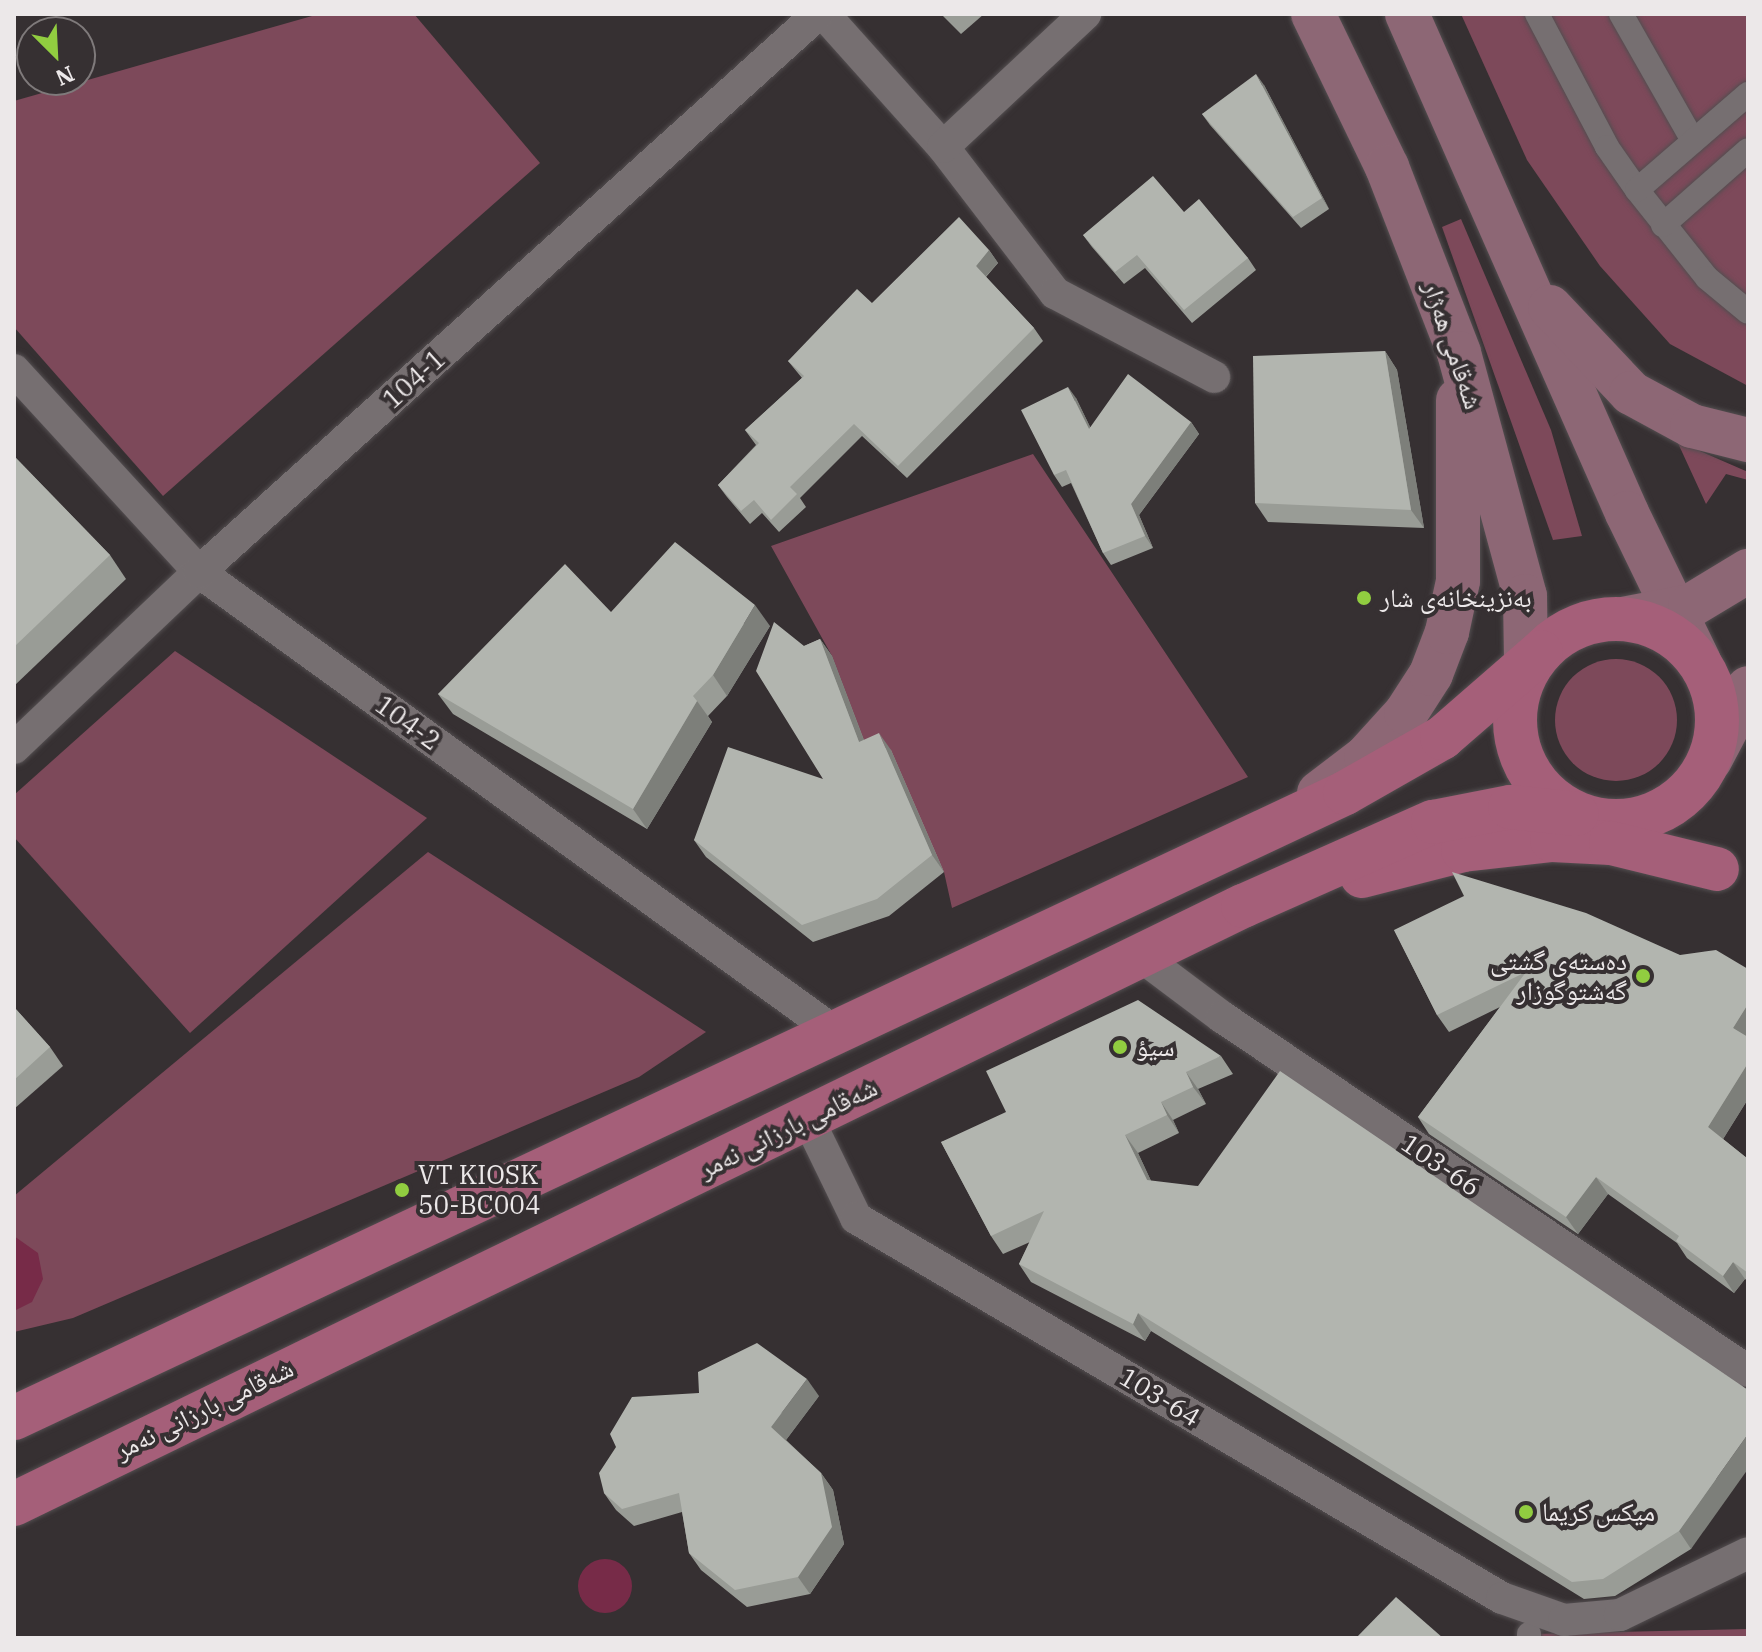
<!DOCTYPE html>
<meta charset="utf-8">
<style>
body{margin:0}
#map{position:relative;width:1762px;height:1652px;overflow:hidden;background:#363032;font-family:"IBM Plex Serif","Noto Naskh Arabic",serif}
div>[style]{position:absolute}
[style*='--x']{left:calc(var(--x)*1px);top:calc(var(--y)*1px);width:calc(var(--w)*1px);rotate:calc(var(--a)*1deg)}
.green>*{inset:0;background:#7d495a}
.round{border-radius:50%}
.water>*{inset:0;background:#772b48}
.roads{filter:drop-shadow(0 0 2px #534e50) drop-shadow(0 0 2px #534e50)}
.pedestrian>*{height:24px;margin:-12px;padding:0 12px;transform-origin:12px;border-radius:12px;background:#766f71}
.minor>*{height:32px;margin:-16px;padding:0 16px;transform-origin:16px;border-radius:16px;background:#766f71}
.secondary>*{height:44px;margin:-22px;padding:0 22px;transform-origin:22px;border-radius:22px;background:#8d6775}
.primary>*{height:44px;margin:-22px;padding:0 22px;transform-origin:22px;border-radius:22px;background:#a55f79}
.primary>.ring{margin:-22px;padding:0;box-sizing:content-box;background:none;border:44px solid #a55f79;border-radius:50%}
.wall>*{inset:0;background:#999c96}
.shaded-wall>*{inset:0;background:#7d7f7a}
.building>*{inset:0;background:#b2b5af}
.dots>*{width:22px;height:22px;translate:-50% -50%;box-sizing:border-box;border:4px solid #363032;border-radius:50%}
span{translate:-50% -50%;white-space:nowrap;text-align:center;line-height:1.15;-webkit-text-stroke:8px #363032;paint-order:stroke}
.street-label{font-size:26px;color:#ece8e9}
.poi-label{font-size:26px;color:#ece8e9}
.left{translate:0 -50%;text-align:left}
.right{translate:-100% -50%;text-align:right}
.frame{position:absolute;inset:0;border:16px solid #ece8e9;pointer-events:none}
.north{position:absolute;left:16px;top:16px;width:80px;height:80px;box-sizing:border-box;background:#363032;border:2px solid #7f7a7b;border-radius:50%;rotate:156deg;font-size:22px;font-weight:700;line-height:32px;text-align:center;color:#ece8e9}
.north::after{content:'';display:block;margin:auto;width:28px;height:36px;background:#91cd40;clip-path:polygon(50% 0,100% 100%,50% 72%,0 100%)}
</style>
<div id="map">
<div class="green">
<i style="clip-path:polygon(319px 14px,414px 14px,540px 163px,163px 496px,14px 327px,14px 101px)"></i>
<i style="clip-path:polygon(1461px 14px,1748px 14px,1748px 386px,1670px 344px,1600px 266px,1527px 160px)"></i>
<i style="clip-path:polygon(1461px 219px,1551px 430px,1582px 536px,1553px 540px,1442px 227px)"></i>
<i style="clip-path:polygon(1677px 441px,1748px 472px,1748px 480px,1726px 474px,1706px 504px)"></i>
<i style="clip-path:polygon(1033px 454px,1248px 777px,952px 908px,944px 872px,871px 759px,832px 656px,771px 546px)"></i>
<i style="clip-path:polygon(175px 651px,427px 818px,190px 1033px,14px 837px,14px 795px)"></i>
<i class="round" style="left:1555px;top:659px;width:122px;height:122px"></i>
<i style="clip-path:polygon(428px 852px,706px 1032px,639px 1077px,73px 1318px,14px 1332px,14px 1196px)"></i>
<i style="clip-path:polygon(1748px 1629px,1748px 1638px,1526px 1638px,1529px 1634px)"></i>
</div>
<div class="water">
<i style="clip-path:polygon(14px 1236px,38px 1253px,43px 1279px,32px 1302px,14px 1311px)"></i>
<i class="round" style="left:578px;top:1559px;width:54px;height:54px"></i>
</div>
<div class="roads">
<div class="pedestrian">
<i style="--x:1537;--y:14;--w:150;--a:62.2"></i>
<i style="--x:1607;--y:147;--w:52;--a:55.1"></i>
<i style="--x:1637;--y:190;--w:112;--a:51.5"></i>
<i style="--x:1707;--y:278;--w:53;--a:39.7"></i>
<i style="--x:1621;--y:14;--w:146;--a:60.4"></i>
<i style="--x:1637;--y:190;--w:147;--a:-40.9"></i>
<i style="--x:1663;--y:225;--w:113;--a:-41.4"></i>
<i style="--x:1529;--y:1634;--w:4;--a:90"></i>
</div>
<div class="minor">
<i style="--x:824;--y:14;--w:178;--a:48.2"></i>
<i style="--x:943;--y:147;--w:184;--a:52.5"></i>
<i style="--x:1055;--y:293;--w:180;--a:27.8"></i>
<i style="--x:943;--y:147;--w:195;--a:-43.1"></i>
<i style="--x:14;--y:370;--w:274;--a:47.5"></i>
<i style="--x:199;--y:572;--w:790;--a:35.88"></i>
<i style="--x:14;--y:748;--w:255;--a:-43.6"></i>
<i style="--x:199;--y:572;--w:833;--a:-42.03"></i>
<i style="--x:1138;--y:954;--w:105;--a:36.9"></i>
<i style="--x:1222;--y:1017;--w:634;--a:33.94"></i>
<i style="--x:808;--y:1119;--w:110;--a:64.1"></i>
<i style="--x:856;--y:1218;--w:749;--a:30.47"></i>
<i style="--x:1502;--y:1598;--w:66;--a:19.5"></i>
<i style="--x:1564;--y:1620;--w:56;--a:-5.1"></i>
<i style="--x:1620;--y:1615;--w:142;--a:-25.8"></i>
</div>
<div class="secondary">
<i style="--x:1313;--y:14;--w:170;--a:64.2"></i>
<i style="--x:1387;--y:167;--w:199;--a:68.8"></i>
<i style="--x:1459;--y:353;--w:252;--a:74.8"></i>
<i style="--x:1525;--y:596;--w:65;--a:89.1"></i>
<i style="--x:1526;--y:661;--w:33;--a:104"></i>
<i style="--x:1407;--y:14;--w:545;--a:66.21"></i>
<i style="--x:1627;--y:513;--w:165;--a:64.1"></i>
<i style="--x:1550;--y:307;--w:118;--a:46.7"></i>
<i style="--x:1631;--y:393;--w:69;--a:28.4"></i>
<i style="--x:1692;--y:426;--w:58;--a:14"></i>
<i style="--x:1622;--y:619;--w:69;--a:-10.8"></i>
<i style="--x:1690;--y:606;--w:68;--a:-31.1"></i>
<i style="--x:1710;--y:760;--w:81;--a:-62.2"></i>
<i style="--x:1319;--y:793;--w:59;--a:-37.5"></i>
<i style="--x:1366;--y:757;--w:59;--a:-47.7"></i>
<i style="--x:1406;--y:713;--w:46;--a:-57.3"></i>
<i style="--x:1431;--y:674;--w:45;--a:-69.1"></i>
<i style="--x:1447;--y:632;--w:52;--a:-77.8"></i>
<i style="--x:1458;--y:581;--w:181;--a:-90"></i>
</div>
<div class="primary">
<i class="ring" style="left:1515px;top:619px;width:158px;height:158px"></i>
<i style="--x:1362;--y:876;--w:104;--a:-14.4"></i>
<i style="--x:1463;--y:850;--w:90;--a:-6.4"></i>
<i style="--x:1552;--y:840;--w:59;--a:2.9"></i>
<i style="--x:1611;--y:843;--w:109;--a:13.8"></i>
<i style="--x:14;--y:1418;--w:1470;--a:-25.15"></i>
<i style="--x:1345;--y:793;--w:112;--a:-29.6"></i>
<i style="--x:1442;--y:738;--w:131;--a:-41"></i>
<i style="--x:14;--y:1504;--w:1367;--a:-25.95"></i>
<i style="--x:1243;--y:906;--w:208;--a:-23.9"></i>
<i style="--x:1433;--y:822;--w:78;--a:-11"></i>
<i style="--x:1510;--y:807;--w:67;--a:6"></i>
</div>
</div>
<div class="wall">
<i style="clip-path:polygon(941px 14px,984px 14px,961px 34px)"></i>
<i style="clip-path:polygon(1264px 85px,1329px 209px,1301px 228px,1210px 125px,1202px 114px)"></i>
<i style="clip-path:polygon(1184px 212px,1248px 258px,1256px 270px,1192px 323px,1145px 268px,1124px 284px,1092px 247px,1083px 235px)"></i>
<i style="clip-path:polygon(989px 250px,998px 263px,986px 277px,1034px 328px,1043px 341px,907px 478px,862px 436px,800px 498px,806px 507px,779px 532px,762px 513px,750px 524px,727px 497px,718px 485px,756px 445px,745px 430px,802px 378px,788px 361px,872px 303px)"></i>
<i style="clip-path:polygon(1385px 351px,1397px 370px,1424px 528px,1268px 522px,1255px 503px)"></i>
<i style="clip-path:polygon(1076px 398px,1090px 427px,1191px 422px,1199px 434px,1139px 515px,1153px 548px,1111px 565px,1103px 553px,1071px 483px,1062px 487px,1054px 475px)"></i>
<i style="clip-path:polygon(14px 456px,110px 555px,126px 579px,14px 686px)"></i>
<i style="clip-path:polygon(611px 612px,770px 626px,727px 696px,708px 716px,712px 722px,647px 829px,453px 714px,438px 694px)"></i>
<i style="clip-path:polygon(820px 639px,832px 656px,864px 740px,891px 750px,944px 872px,889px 916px,813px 942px,706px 857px,694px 840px,823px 779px,804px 646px)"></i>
<i style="clip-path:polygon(1394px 930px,1680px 955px,1748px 969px,1748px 1099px,1723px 1139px,1748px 1159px,1748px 1281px,1745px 1279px,1734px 1293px,1687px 1258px,1677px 1243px,1608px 1194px,1578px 1234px,1429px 1134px,1418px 1117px,1500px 1007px,1449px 1032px,1437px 1015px)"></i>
<i style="clip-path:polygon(14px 1007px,50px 1047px,63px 1066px,14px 1109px)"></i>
<i style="clip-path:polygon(1221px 1056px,1233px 1074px,1198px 1089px,1206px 1104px,1173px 1120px,1179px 1133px,1138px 1153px,1151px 1181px,1748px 1390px,1691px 1549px,1615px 1596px,1584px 1599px,1151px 1331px,1145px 1341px,1031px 1282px,1019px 1264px,1030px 1242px,1003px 1254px,991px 1236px,941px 1142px)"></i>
<i style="clip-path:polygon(819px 1396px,786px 1440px,821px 1473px,833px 1490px,844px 1544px,810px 1594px,747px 1607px,701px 1570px,689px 1553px,682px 1512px,634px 1526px,616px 1510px,604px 1493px)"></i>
</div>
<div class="shaded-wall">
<i style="clip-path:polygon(1256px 74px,1264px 85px,1329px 209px,1322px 198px)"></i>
<i style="clip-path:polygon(989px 250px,998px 263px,984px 278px,976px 266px)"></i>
<i style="clip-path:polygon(1385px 351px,1397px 370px,1424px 528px,1411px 510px)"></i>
<i style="clip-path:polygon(1068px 387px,1076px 398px,1097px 441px,1089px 429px)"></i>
<i style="clip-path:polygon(1191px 422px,1199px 434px,1139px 515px,1153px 548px,1145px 536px,1131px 504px)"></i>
<i style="clip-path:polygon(755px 605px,770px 626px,727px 696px,713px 675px)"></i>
<i style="clip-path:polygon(820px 639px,832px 656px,871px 759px,859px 742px)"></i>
<i style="clip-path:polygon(697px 701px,712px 722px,647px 829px,633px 809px)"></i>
<i style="clip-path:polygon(879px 733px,891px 750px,944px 872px,932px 855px)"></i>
<i style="clip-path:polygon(1748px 1004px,1748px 1040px,1733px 1028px)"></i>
<i style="clip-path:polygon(1748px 1063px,1748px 1099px,1720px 1144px,1708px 1127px)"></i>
<i style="clip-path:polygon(1186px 1072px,1198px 1089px,1206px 1104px,1193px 1087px)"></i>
<i style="clip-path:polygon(1161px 1102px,1173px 1120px,1179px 1133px,1167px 1115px)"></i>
<i style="clip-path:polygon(1125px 1135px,1138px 1153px,1159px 1198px,1147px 1180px)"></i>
<i style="clip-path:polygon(1596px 1177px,1608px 1194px,1578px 1234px,1566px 1217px)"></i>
<i style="clip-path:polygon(1733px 1262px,1745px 1279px,1734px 1293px,1723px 1276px)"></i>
<i style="clip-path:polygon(1138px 1313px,1151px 1331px,1145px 1341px,1133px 1324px)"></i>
<i style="clip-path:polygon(807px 1379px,819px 1396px,783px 1444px,771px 1427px)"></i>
<i style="clip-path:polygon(1748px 1434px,1748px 1469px,1691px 1549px,1679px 1531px)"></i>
<i style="clip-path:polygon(821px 1473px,833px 1490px,844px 1544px,810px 1594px,798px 1577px)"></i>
</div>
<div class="building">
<i style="clip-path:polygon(1256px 74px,1322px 198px,1293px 217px,1202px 114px)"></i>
<i style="clip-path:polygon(1153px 176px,1184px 212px,1199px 199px,1248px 258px,1184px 310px,1137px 255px,1115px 272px,1083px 235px)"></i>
<i style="clip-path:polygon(959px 217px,989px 250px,976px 266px,1034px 328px,898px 466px,854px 424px,790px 487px,797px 494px,771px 520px,754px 500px,741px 511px,718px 485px,759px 443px,745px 430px,804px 376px,788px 361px,857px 289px,872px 303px)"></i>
<i style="clip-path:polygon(1385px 351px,1411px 510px,1255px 503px,1253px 356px)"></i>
<i style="clip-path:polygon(1128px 374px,1191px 422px,1131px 504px,1145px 536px,1103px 553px,1066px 470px,1054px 475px,1021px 410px,1068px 387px,1089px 429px)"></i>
<i style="clip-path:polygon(14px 456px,110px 555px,14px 647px)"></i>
<i style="clip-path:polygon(675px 542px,755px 605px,713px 675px,693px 696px,697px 701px,633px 809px,438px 694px,565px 564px,611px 612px)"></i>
<i style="clip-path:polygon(774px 622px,804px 646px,820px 639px,859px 742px,879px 733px,932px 855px,877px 899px,802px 925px,694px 840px,728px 747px,823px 779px,756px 671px)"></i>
<i style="clip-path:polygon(1452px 872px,1586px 913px,1680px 955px,1716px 950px,1748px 969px,1748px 1004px,1733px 1028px,1748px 1037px,1748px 1063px,1708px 1127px,1748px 1159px,1748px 1273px,1733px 1262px,1723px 1276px,1676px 1241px,1679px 1236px,1596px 1177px,1566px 1217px,1418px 1117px,1526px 972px,1437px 1015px,1394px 930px,1464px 896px)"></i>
<i style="clip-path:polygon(1138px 1000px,1221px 1056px,1186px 1072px,1193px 1087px,1161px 1102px,1167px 1115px,1125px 1135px,1147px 1180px,1198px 1186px,1280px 1071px,1748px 1390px,1748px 1434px,1679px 1531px,1603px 1579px,1572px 1582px,1138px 1313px,1133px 1324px,1019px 1264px,1044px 1211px,991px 1236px,941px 1142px,1006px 1112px,986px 1071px)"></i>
<i style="clip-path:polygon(14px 1007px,50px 1047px,14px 1080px)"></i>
<i style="clip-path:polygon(757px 1343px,807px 1379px,771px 1427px,821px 1473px,832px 1527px,798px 1577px,735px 1590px,689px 1553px,679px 1493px,622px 1509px,604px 1493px,599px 1473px,616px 1447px,610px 1434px,632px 1397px,699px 1393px,698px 1372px)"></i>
<i style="clip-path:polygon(1396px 1597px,1443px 1638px,1356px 1638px)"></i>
</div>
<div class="dots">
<i style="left:1364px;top:598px;background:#91cd40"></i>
<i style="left:1643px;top:976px;background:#91cd40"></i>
<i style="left:1120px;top:1047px;background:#91cd40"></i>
<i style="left:402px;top:1190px;background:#91cd40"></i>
<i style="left:1526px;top:1512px;background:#91cd40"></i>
</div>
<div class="street-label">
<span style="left:1453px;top:345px;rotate:71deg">شەقامی هەژار</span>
<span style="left:414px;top:379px;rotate:-42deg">104-1</span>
<span style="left:408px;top:723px;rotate:36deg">104-2</span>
<span style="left:788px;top:1128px;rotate:-26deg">شەقامی بارزانی نەمر</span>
<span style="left:1441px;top:1165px;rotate:34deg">103-66</span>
<span style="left:1160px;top:1397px;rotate:31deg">103-64</span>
<span style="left:204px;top:1409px;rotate:-26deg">شەقامی بارزانی نەمر</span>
</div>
<div class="poi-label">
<span class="left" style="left:1380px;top:598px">بەنزینخانەی شار</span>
<span class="right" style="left:1627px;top:976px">ده‌سته‌ی گشتی<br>گه‌شتوگوزار</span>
<span class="left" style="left:1136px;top:1047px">سيؤ</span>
<span class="left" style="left:418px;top:1190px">VT KIOSK<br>50-BC004</span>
<span class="left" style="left:1542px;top:1512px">ميكس كريما</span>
</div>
<div class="frame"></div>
<div class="north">N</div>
</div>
